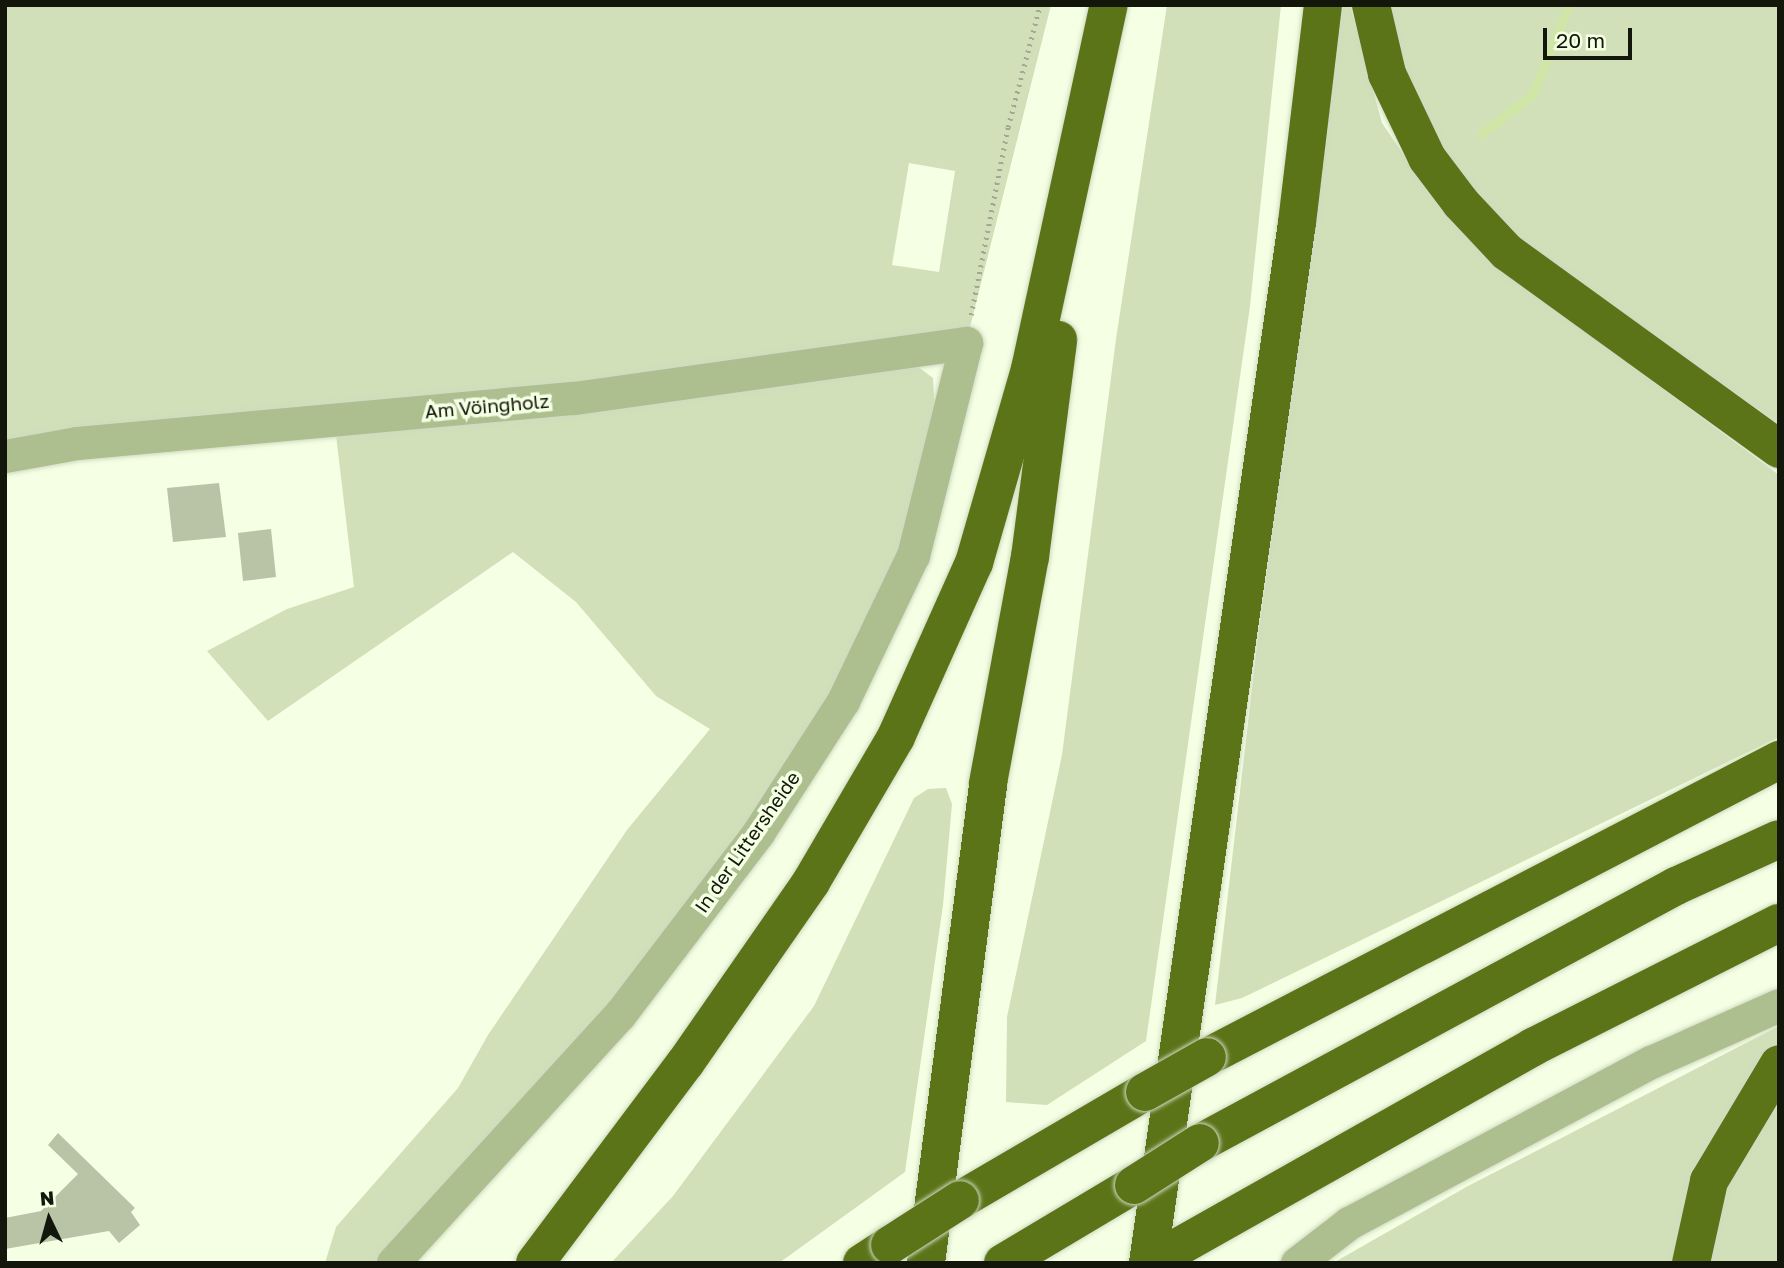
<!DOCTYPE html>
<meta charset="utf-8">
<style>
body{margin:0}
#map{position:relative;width:1784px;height:1268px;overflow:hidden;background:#f4ffe4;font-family:"Golos Text",sans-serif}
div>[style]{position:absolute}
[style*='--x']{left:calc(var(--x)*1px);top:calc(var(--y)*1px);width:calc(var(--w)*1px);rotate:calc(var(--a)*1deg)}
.green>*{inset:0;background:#d1e0b9}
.stream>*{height:9px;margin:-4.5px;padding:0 4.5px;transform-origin:4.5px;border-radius:4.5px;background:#cfe6a6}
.building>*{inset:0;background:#b8c4a5}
.path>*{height:4.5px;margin-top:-2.25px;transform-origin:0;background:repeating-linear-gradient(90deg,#a1a994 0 2px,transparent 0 7px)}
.roads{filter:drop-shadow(0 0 2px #d0dac1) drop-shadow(0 0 2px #d0dac1)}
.minor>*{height:33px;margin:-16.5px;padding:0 16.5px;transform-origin:16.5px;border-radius:16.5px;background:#adbe8f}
.highway>*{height:38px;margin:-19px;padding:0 19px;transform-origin:19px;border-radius:19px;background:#5b7418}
.bridges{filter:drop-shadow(0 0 2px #d0dac1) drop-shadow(0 0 2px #d0dac1)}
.highway-bridge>*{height:38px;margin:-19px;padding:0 19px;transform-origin:19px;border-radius:19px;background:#5b7418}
span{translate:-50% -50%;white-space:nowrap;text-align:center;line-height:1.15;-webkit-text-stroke:7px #f4ffe4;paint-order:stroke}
.street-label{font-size:19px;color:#12160b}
.frame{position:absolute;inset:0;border:7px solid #12160b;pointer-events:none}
.north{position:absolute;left:14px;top:1184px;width:70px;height:70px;-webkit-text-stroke:5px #f4ffe4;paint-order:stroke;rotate:355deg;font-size:19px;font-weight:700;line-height:28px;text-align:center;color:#12160b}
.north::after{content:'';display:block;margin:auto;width:24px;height:32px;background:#12160b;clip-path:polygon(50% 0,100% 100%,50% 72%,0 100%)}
.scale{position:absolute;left:1543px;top:28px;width:89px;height:32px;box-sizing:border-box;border:4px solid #12160b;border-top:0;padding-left:9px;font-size:21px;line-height:24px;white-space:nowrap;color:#12160b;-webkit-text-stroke:5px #f4ffe4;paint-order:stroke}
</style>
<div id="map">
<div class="green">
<i style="clip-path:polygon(evenodd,5px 5px,1051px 5px,966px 343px,5px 456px,5px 5px,909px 163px,955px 171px,939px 272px,892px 265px,909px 163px)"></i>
<i style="clip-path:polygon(1167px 5px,1281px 5px,1250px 306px,1146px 1041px,1047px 1105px,1006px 1102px,1007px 1017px,1062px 755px,1116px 339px)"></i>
<i style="clip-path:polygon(1343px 5px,1350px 5px,1382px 123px,1408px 161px,1533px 293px,1779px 475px,1779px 737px,1242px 998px,1215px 1005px,1258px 637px)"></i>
<i style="clip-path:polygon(1388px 5px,1779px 5px,1779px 424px,1529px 247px,1447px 161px,1409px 93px)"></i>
<i style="clip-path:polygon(917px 366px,933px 378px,936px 431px,886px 587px,796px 759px,652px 957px,385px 1263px,325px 1263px,336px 1227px,458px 1088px,488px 1035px,627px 830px,710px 729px,656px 696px,576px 602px,513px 552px,268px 721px,207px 651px,287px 609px,354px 587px,336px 435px)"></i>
<i style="clip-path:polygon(946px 788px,952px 804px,943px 905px,905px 1172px,779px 1263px,611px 1263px,673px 1196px,814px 1006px,914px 798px,928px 789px)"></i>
<i style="clip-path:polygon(1779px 1026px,1779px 1263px,1333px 1263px,1468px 1186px)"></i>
</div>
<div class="stream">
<i style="--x:1481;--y:134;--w:64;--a:-37.4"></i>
<i style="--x:1532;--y:95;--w:97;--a:-67.7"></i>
</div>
<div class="building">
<i style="clip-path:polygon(219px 483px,226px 537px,173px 542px,167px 488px)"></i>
<i style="clip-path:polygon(271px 529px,276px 577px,243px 581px,238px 533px)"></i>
<i style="clip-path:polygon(58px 1133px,135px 1208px,131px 1212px,140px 1225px,119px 1243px,109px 1231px,5px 1249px,5px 1218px,41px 1211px,78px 1174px,48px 1145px)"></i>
</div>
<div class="path">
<i style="--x:971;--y:315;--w:192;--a:-78.9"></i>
<i style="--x:1008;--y:127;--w:126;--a:-75.3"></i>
</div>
<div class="roads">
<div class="minor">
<i style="--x:5;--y:456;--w:73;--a:-10.2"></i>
<i style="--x:77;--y:443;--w:499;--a:-5.2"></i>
<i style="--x:574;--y:398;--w:396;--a:-8"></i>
<i style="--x:966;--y:343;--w:219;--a:104"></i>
<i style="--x:913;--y:555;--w:162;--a:115.6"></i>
<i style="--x:843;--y:701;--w:157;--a:122.8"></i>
<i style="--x:758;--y:833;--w:228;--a:127.3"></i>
<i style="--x:620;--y:1014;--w:337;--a:132.4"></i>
<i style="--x:1297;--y:1263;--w:66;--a:-37.6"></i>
<i style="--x:1349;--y:1223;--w:342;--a:-28.1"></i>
<i style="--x:1651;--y:1062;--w:140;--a:-24"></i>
</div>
<div class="highway">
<i style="--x:1371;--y:5;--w:71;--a:76.9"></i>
<i style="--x:1387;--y:74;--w:93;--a:64.5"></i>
<i style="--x:1427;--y:158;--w:56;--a:52.9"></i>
<i style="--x:1461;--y:203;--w:67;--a:46.8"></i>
<i style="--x:1507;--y:252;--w:336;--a:35.9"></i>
<i style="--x:1207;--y:1057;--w:645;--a:-27.44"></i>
<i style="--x:1200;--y:1143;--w:541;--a:-28.37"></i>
<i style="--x:1676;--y:886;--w:113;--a:-24.5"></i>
<i style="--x:960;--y:1200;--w:214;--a:-30.3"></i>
<i style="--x:535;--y:1263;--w:251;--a:-53.1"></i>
<i style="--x:686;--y:1062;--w:219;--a:-55.2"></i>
<i style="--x:811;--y:882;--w:168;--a:-59.6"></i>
<i style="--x:896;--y:737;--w:191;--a:-65.9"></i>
<i style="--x:974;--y:563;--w:202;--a:-73.9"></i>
<i style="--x:1030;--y:369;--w:372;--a:-77.8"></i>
<i style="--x:862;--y:1263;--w:33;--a:-33"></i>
<i style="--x:926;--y:1263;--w:484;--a:-82.6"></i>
<i style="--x:988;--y:783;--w:230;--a:-79.5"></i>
<i style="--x:1030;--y:557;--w:219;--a:-82.6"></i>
<i style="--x:1003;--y:1263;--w:152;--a:-30.8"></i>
<i style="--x:1148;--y:1263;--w:1051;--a:-81.85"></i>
<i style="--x:1297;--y:223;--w:220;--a:-83.2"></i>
<i style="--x:1150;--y:1263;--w:440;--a:-29.4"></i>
<i style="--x:1533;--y:1047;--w:275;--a:-26.8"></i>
<i style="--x:1691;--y:1263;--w:84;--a:-77.6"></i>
<i style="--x:1709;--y:1181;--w:136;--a:-59.1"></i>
</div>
</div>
<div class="bridges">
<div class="highway-bridge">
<i style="--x:1145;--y:1092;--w:71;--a:-29.4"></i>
<i style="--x:1134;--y:1185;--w:78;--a:-32.5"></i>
<i style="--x:890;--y:1245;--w:83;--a:-32.7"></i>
</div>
</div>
<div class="street-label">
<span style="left:487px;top:406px;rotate:-5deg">Am Vöingholz</span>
<span style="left:747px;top:842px;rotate:-55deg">In der Littersheide</span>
</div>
<div class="frame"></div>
<div class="north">N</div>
<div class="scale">20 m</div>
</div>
